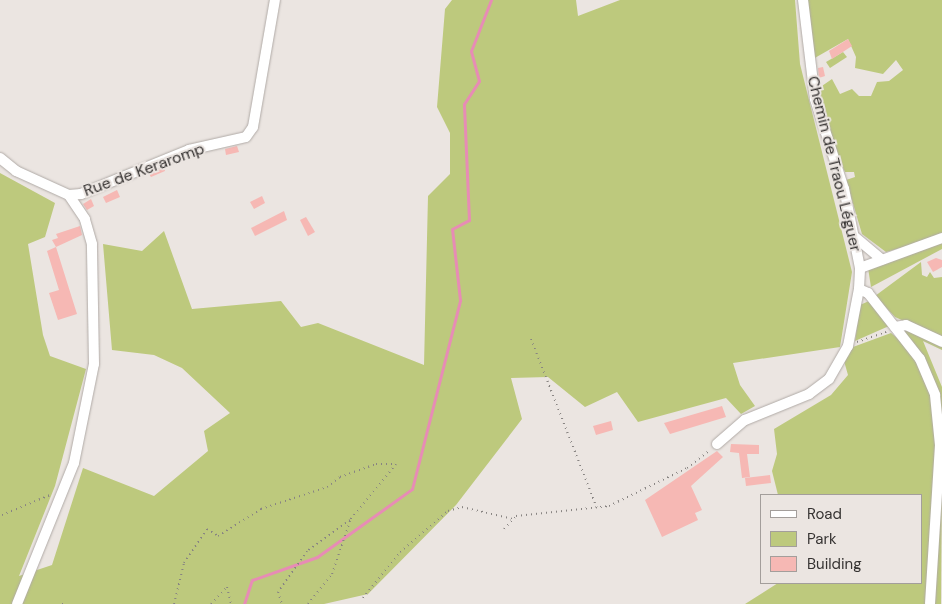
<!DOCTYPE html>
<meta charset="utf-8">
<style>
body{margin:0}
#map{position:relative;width:942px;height:604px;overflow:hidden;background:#ebe5e1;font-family:"DM Sans",sans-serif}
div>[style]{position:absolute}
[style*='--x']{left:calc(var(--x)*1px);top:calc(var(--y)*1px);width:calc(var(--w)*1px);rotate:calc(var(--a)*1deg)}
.green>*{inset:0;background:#bdc97d}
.stream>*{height:3px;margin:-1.5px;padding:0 1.5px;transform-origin:1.5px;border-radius:1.5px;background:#e78cb5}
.building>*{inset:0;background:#f6b8b4}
.path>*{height:2px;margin-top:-1px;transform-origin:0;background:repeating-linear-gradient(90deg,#888482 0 1px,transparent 0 5px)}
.roads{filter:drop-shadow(0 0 1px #b0aaa6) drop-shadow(0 0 1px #b0aaa6)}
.street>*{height:10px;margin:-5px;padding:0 5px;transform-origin:5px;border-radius:5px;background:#fff}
span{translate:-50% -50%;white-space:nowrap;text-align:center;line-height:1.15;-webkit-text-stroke:4px #ebe5e1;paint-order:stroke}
.street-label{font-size:16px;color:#363332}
.legend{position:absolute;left:760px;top:494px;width:162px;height:90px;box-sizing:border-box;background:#ebe5e1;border:1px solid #a39e9b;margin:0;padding:6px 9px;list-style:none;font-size:15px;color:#363332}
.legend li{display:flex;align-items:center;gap:10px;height:25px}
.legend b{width:25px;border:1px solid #a39e9b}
</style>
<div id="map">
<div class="green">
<i style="clip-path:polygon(452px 0,576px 0,578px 16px,620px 0,795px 0,800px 64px,852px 272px,840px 347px,733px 363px,740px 385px,755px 406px,741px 414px,726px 398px,638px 422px,617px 392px,585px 407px,548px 377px,511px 378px,522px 419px,456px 505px,368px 594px,324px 604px,0 604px,0 173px,55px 203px,45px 237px,28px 244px,43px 335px,50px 356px,86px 369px,55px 486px,19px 576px,52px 565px,83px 468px,154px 496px,208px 451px,204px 431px,230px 413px,182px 368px,154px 355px,112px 350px,103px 244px,142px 251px,164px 231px,192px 309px,281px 301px,301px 327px,318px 323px,424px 365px,428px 196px,450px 174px,450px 133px,437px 107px,445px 9px)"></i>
<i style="clip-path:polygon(806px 0,942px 0,942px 233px,932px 239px,886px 252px,862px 234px,846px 180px,855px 177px,854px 172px,845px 172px,836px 153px,819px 88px,832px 79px,840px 94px,852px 89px,859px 96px,871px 96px,877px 82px,889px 81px,903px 70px,896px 60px,883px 74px,855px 68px,856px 57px,848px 39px,813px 59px)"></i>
<i style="clip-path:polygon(843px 52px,847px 57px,830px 68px,826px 62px)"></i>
<i style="clip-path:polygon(942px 243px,942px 249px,871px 287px,868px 268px)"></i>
<i style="clip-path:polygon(921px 262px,922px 275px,927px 277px,930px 272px,934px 278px,942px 277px,942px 338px,895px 317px,875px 296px)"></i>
<i style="clip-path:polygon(869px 301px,889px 326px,855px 341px,860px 305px)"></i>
<i style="clip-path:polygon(903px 329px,942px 346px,942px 350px,923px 341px,942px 387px,942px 459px,940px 416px)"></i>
<i style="clip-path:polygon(891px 333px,909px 348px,933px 395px,937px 433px,928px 604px,745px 604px,778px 583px,921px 583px,921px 495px,778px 495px,772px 471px,777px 454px,774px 429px,831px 395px,848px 375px,844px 361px,853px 347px)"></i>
<i style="clip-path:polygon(942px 460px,941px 604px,933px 604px)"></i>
</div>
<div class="stream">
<i style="--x:244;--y:604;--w:25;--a:-72"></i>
<i style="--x:252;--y:580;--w:69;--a:-19.5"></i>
<i style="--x:317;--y:557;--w:117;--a:-35.6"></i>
<i style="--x:412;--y:489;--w:195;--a:-75.7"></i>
<i style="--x:460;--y:300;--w:71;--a:-96.4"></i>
<i style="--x:452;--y:229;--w:19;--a:-28"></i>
<i style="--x:469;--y:220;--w:116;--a:-92.5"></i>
<i style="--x:464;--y:104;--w:27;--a:-57"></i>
<i style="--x:479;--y:81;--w:31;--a:-105"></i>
<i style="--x:471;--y:51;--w:55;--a:-68.6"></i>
</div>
<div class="building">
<i style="clip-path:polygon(848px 39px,852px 46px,832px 59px,829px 51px)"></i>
<i style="clip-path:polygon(823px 67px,825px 76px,819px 78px,818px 68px)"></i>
<i style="clip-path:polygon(237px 146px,239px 152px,226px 155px,225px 149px)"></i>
<i style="clip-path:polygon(164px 168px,165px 171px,151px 177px,149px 174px)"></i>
<i style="clip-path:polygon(117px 190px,120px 197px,106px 203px,103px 197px)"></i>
<i style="clip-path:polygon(262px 196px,265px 203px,254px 209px,250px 202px)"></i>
<i style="clip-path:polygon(91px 199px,94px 206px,87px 210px,83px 204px)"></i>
<i style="clip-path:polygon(284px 211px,287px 220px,255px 236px,251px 228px)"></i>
<i style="clip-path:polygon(306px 217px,315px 232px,308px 236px,300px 220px)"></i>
<i style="clip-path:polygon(80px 226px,82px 235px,56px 247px,52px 240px,58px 238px,56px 234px)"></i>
<i style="clip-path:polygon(56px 247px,77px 314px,58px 320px,49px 293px,59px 290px,47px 251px)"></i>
<i style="clip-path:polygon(936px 258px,942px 260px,942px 267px,933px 272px,927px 262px)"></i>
<i style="clip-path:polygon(722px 406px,726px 417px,670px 434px,664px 423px)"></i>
<i style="clip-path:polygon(611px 421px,613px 430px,596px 435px,593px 426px)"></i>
<i style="clip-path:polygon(731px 444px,759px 445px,759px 454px,747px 454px,750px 477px,742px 478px,739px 453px,730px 452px)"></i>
<i style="clip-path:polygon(717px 451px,723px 457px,691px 486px,702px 510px,695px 513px,698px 520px,662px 537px,645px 500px)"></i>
<i style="clip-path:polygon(770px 475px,771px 483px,746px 486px,745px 478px)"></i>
</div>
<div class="path">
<i style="--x:531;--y:339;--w:181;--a:68.7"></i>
<i style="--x:857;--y:342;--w:31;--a:-19"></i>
<i style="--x:2;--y:515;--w:52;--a:-22.6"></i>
<i style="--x:504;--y:529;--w:18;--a:-47"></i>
<i style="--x:516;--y:516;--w:94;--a:-6.1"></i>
<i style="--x:609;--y:506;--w:87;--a:-26"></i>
<i style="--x:687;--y:468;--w:29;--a:-38"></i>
<i style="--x:363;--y:598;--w:59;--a:-51.2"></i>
<i style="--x:400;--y:552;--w:63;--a:-40.5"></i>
<i style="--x:448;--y:511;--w:15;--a:-16"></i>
<i style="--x:462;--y:507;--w:52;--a:13.2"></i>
<i style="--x:62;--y:604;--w:1;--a:0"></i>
<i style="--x:174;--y:604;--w:42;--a:-76.3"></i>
<i style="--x:184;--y:563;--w:41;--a:-55.9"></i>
<i style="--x:207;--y:529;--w:13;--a:32"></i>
<i style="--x:218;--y:536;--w:51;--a:-32.1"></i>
<i style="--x:261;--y:509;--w:70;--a:-18.4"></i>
<i style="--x:327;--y:487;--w:16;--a:-38"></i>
<i style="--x:340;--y:477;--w:38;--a:-20"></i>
<i style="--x:376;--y:464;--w:20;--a:0"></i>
<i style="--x:396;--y:464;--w:72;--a:129.4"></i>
<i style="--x:350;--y:520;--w:53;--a:144.2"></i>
<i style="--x:307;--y:551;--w:50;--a:125.3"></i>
<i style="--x:278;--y:592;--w:13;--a:72"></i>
<i style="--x:211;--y:604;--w:23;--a:-47"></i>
<i style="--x:227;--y:587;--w:17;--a:77"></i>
<i style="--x:308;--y:604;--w:38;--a:-51"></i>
<i style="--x:332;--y:574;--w:56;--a:-71.2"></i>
</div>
<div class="roads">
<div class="street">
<i style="--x:0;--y:158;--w:21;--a:39"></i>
<i style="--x:16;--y:171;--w:58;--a:24.4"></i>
<i style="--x:69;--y:195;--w:12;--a:-5"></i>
<i style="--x:81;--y:194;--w:117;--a:-22.2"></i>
<i style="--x:189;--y:150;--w:58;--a:-12.8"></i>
<i style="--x:246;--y:137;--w:12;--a:-55"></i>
<i style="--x:253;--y:127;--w:129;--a:-80.2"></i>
<i style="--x:855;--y:237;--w:35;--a:40"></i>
<i style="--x:860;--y:268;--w:87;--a:-20.1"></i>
<i style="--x:859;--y:289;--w:10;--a:24"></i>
<i style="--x:868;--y:293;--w:84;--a:51.8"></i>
<i style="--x:920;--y:359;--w:39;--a:67"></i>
<i style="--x:935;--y:395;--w:50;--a:84.3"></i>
<i style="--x:940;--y:445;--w:159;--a:93.6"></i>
<i style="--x:895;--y:327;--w:11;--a:-10"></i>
<i style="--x:906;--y:325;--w:40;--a:25"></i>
<i style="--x:717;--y:444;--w:37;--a:-41"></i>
<i style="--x:745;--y:420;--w:69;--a:-22.1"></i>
<i style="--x:809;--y:394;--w:25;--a:-37"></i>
<i style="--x:829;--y:379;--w:38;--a:-60"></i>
<i style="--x:848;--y:346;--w:58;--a:-79.1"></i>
<i style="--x:859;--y:289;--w:21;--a:-87"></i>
<i style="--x:860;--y:268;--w:81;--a:-101.4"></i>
<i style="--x:844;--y:189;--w:95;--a:-107.9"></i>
<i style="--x:815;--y:99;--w:100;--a:-96.9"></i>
<i style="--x:17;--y:604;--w:152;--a:-68"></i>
<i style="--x:74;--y:463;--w:101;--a:-78.6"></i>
<i style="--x:94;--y:364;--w:120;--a:-91"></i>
<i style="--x:92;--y:244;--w:26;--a:-106"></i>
<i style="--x:85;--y:219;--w:29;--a:-124"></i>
</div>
</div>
<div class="street-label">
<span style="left:834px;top:164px;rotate:76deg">Chemin de Traou Léguer</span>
<span style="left:144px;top:170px;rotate:-20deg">Rue de Keraromp</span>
</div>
<ul class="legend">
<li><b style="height:6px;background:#fff"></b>Road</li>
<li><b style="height:14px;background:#bdc97d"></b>Park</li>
<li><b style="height:14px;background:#f6b8b4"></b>Building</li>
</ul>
</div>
